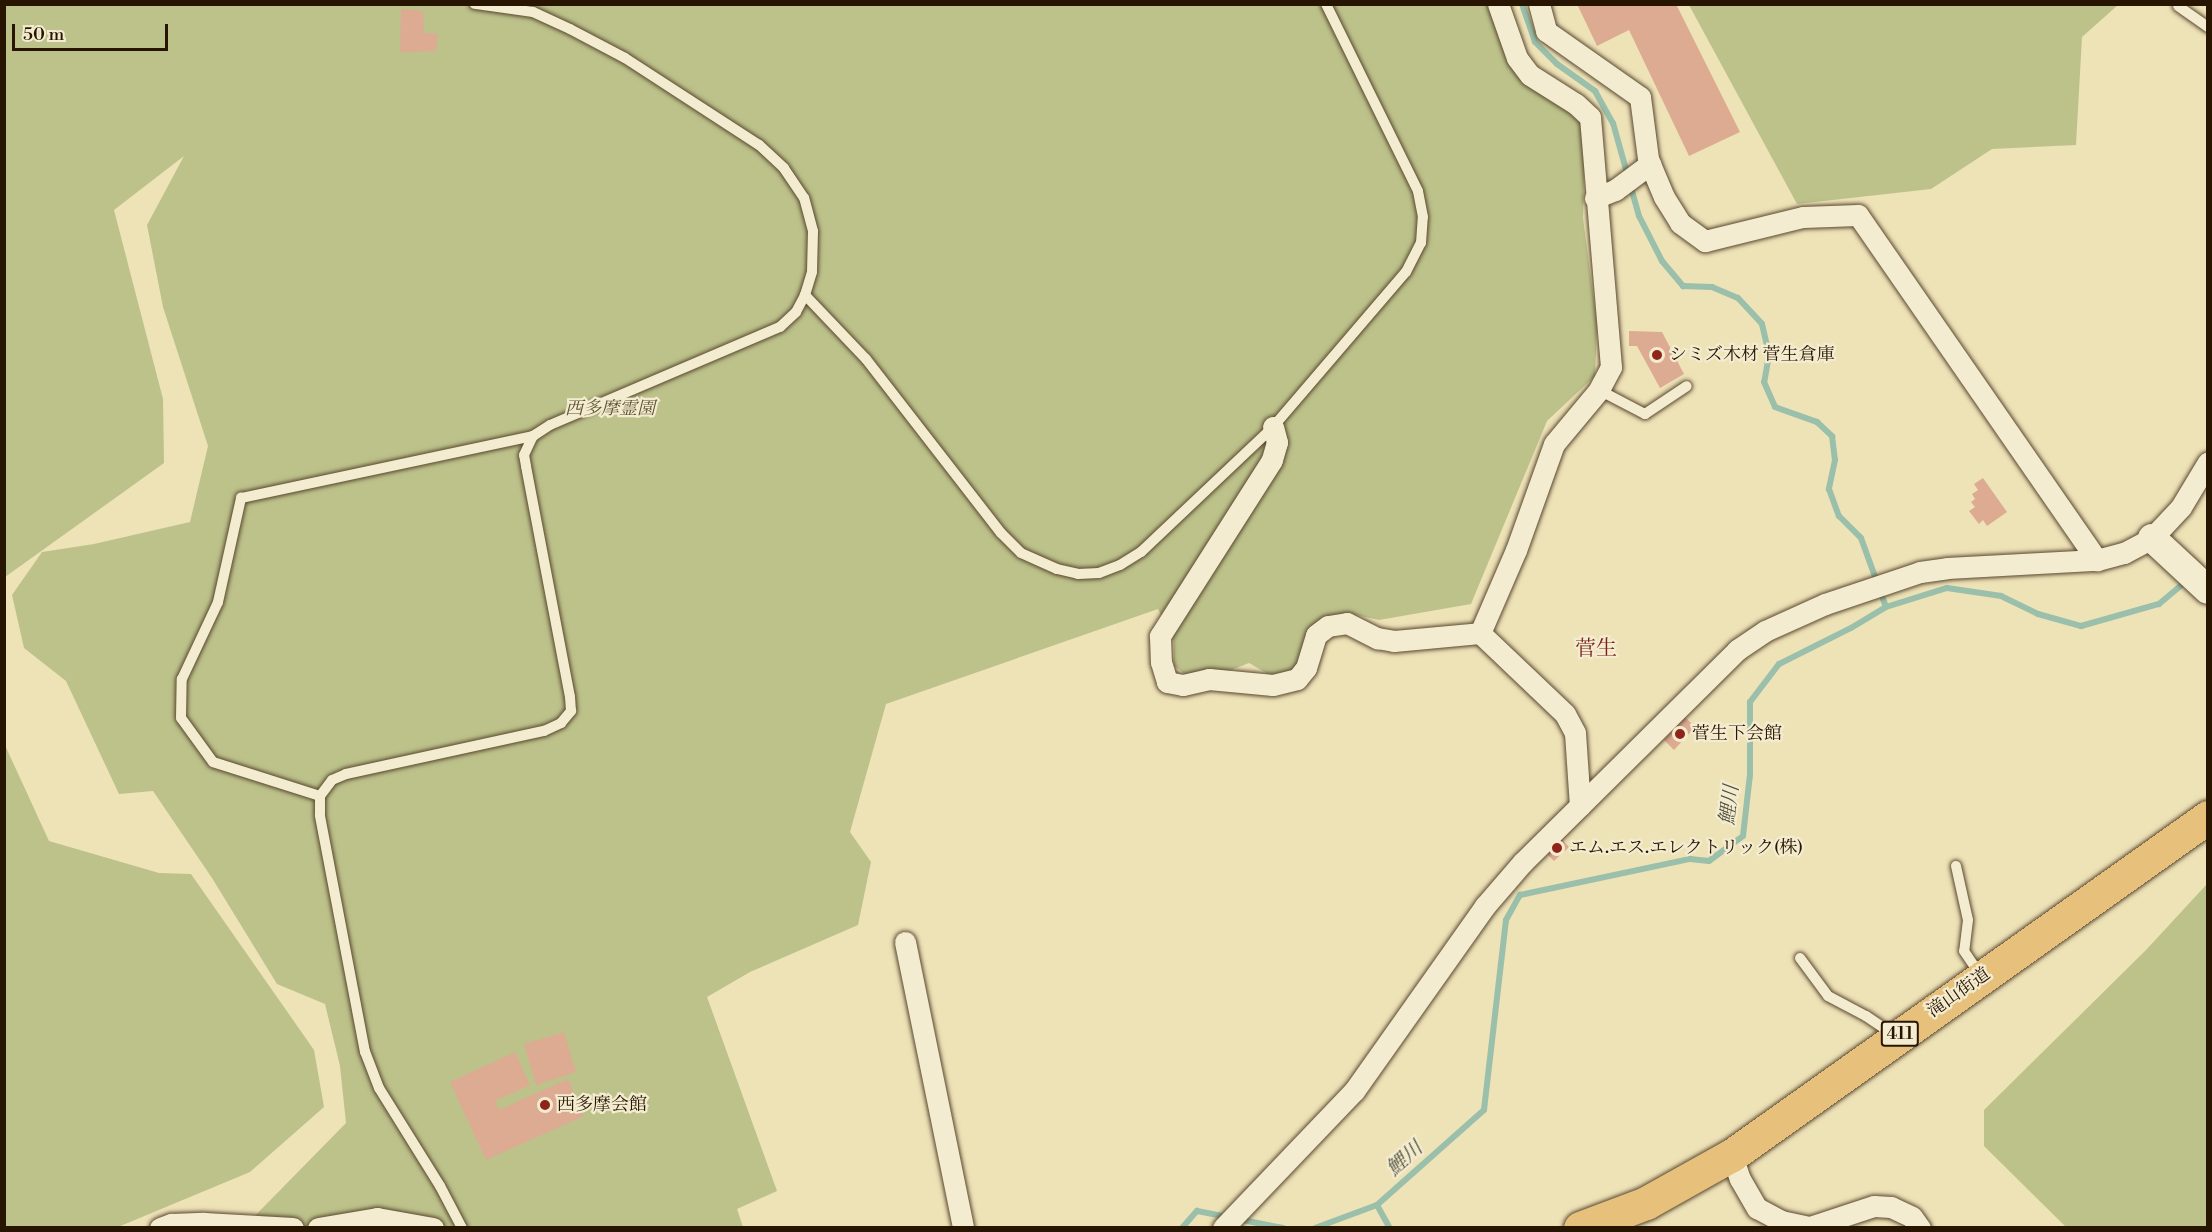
<!DOCTYPE html>
<meta charset="utf-8">
<style>
body{margin:0}
#map{position:relative;width:2212px;height:1232px;overflow:hidden;background:#eee2b7;font-family:"Libre Bodoni","Noto Serif JP",serif}
div>[style]{position:absolute}
[style*='--x']{left:calc(var(--x)*1px);top:calc(var(--y)*1px);width:calc(var(--w)*1px);rotate:calc(var(--a)*1deg)}
.green>*{inset:0;background:#bdc28b}
.stream>*{height:6px;margin:-3px;padding:0 3px;transform-origin:3px;border-radius:3px;background:#9abfaa}
.building>*{inset:0;background:#dcab92}
.roads{filter:drop-shadow(0 0 2px #59482f) drop-shadow(0 0 2px #59482f)}
.lane>*{height:10px;margin:-5px;padding:0 5px;transform-origin:5px;border-radius:5px;background:#f4ecd0}
.street>*{height:21px;margin:-10.5px;padding:0 10.5px;transform-origin:10.5px;border-radius:10.5px;background:#f4ecd0}
.secondary>*{height:28px;margin:-14px;padding:0 14px;transform-origin:14px;border-radius:14px;background:#f4ecd0}
.highway>*{height:33px;margin:-16.5px;padding:0 16.5px;transform-origin:16.5px;border-radius:16.5px;background:#e7c17c}
.dots>*{width:16px;height:16px;translate:-50% -50%;box-sizing:border-box;border:3px solid #f4ecd0;border-radius:50%}
span{translate:-50% -50%;white-space:nowrap;text-align:center;line-height:1.15;-webkit-text-stroke:4.5px #f4ecd0;paint-order:stroke}
.shield-label span{padding:2px 4px;background:#f4ecd0;border:2px solid;border-radius:4px;-webkit-text-stroke-width:0}
.shield-label{font-size:16px;color:#271502;font-weight:700}
.poi-label{font-size:18px;color:#271502}
.left{translate:0 -50%;text-align:left}
.park-label{font-size:18px;color:#5c5232;font-style:italic}
.street-label{font-size:18px;color:#271502}
.water-label{font-size:20px;color:#4f503d;font-style:italic}
.quarter-label{font-size:21px;color:#7a1f14}
.frame{position:absolute;inset:0;border:6px solid #271502;pointer-events:none}
.scale{position:absolute;left:12px;top:24px;width:156px;height:27px;box-sizing:border-box;border:3px solid #271502;border-top:0;padding-left:8px;font-size:18px;line-height:21px;white-space:nowrap;color:#271502;-webkit-text-stroke:4px #f4ecd0;paint-order:stroke}
</style>
<div id="map">
<div class="green">
<i style="clip-path:polygon(5px 5px,1508px 5px,1527px 60px,1585px 126px,1583px 218px,1597px 325px,1595px 376px,1547px 421px,1471px 604px,1379px 620px,1347px 613px,1304px 664px,1275px 678px,1249px 663px,1224px 673px,1191px 678px,1174px 666px,1174px 641px,1158px 609px,886px 704px,850px 832px,871px 862px,858px 925px,750px 972px,707px 997px,777px 1191px,737px 1209px,743px 1227px,244px 1227px,346px 1123px,340px 1066px,325px 1004px,277px 984px,212px 878px,153px 791px,119px 794px,66px 681px,24px 648px,12px 595px,42px 552px,94px 544px,190px 522px,208px 446px,163px 307px,147px 225px,184px 156px,114px 210px,163px 399px,164px 463px,5px 577px)"></i>
<i style="clip-path:polygon(1689px 5px,2118px 5px,2082px 37px,2076px 145px,1992px 149px,1931px 189px,1797px 204px)"></i>
<i style="clip-path:polygon(4px 743px,49px 841px,159px 873px,191px 874px,314px 1050px,324px 1107px,250px 1172px,118px 1227px,5px 1227px)"></i>
<i style="clip-path:polygon(2207px 884px,2207px 1227px,2066px 1227px,1984px 1146px,1984px 1110px,2146px 950px)"></i>
</div>
<div class="stream">
<i style="--x:1522;--y:4;--w:40;--a:71.1"></i>
<i style="--x:1535;--y:42;--w:31;--a:45"></i>
<i style="--x:1557;--y:64;--w:47;--a:35.4"></i>
<i style="--x:1595;--y:91;--w:37;--a:61"></i>
<i style="--x:1613;--y:123;--w:97;--a:74.4"></i>
<i style="--x:1639;--y:216;--w:51;--a:62.9"></i>
<i style="--x:1662;--y:261;--w:33;--a:50"></i>
<i style="--x:1683;--y:286;--w:29;--a:2"></i>
<i style="--x:1712;--y:287;--w:28;--a:23"></i>
<i style="--x:1738;--y:298;--w:35;--a:47"></i>
<i style="--x:1762;--y:324;--w:32;--a:77"></i>
<i style="--x:1769;--y:355;--w:27;--a:100"></i>
<i style="--x:1764;--y:382;--w:27;--a:66"></i>
<i style="--x:1775;--y:407;--w:45;--a:19.7"></i>
<i style="--x:1817;--y:422;--w:21;--a:43"></i>
<i style="--x:1832;--y:436;--w:24;--a:83"></i>
<i style="--x:1835;--y:460;--w:30;--a:102"></i>
<i style="--x:1829;--y:489;--w:29;--a:70"></i>
<i style="--x:1839;--y:516;--w:31;--a:45"></i>
<i style="--x:1861;--y:538;--w:73;--a:70.1"></i>
<i style="--x:1377;--y:1205;--w:26;--a:61"></i>
<i style="--x:1237;--y:1219;--w:47;--a:11.1"></i>
<i style="--x:1182;--y:1228;--w:23;--a:-49"></i>
<i style="--x:1197;--y:1211;--w:31;--a:11"></i>
<i style="--x:1315;--y:1228;--w:66;--a:-20.4"></i>
<i style="--x:1377;--y:1205;--w:143;--a:-41.6"></i>
<i style="--x:1484;--y:1110;--w:191;--a:-83.4"></i>
<i style="--x:1506;--y:920;--w:29;--a:-61"></i>
<i style="--x:1520;--y:895;--w:174;--a:-12"></i>
<i style="--x:1690;--y:859;--w:19;--a:6"></i>
<i style="--x:1709;--y:861;--w:42;--a:-36.3"></i>
<i style="--x:1743;--y:836;--w:61;--a:-83.5"></i>
<i style="--x:1750;--y:775;--w:73;--a:-90"></i>
<i style="--x:1750;--y:702;--w:48;--a:-52.7"></i>
<i style="--x:1779;--y:664;--w:80;--a:-26.6"></i>
<i style="--x:1851;--y:628;--w:41;--a:-31"></i>
<i style="--x:1886;--y:607;--w:64;--a:-17.3"></i>
<i style="--x:1947;--y:588;--w:55;--a:8.4"></i>
<i style="--x:2001;--y:596;--w:41;--a:25.9"></i>
<i style="--x:2038;--y:614;--w:45;--a:15.6"></i>
<i style="--x:2081;--y:626;--w:81;--a:-15.8"></i>
<i style="--x:2159;--y:604;--w:38;--a:-40"></i>
</div>
<div class="building">
<i style="clip-path:polygon(1577px 4px,1676px 4px,1740px 132px,1689px 156px,1629px 30px,1597px 46px)"></i>
<i style="clip-path:polygon(401px 9px,423px 11px,424px 33px,438px 34px,436px 51px,400px 52px)"></i>
<i style="clip-path:polygon(1629px 331px,1662px 332px,1684px 374px,1660px 388px,1637px 346px,1629px 346px)"></i>
<i style="clip-path:polygon(1983px 478px,2007px 512px,1987px 526px,1983px 520px,1979px 524px,1969px 511px,1975px 507px,1971px 502px,1975px 499px,1972px 494px,1978px 490px,1974px 484px)"></i>
<i style="clip-path:polygon(1685px 717px,1695px 727px,1674px 750px,1664px 740px)"></i>
<i style="clip-path:polygon(1560px 837px,1569px 847px,1554px 861px,1544px 851px)"></i>
<i style="clip-path:polygon(564px 1032px,576px 1072px,536px 1085px,524px 1044px)"></i>
<i style="clip-path:polygon(515px 1052px,530px 1085px,495px 1101px,499px 1110px,568px 1079px,584px 1116px,486px 1160px,450px 1082px)"></i>
</div>
<div class="roads">
<div class="lane">
<i style="--x:2178;--y:6;--w:37;--a:35"></i>
<i style="--x:805;--y:295;--w:88;--a:46.4"></i>
<i style="--x:866;--y:359;--w:220;--a:52.2"></i>
<i style="--x:1001;--y:533;--w:28;--a:45"></i>
<i style="--x:1021;--y:553;--w:39;--a:24"></i>
<i style="--x:1057;--y:569;--w:22;--a:13"></i>
<i style="--x:1078;--y:574;--w:21;--a:-3"></i>
<i style="--x:1099;--y:573;--w:22;--a:-21"></i>
<i style="--x:1120;--y:565;--w:25;--a:-32"></i>
<i style="--x:1141;--y:552;--w:182;--a:-43.4"></i>
<i style="--x:1273;--y:427;--w:204;--a:-49.4"></i>
<i style="--x:1406;--y:272;--w:33;--a:-63"></i>
<i style="--x:1421;--y:243;--w:26;--a:-86"></i>
<i style="--x:1423;--y:217;--w:26;--a:-101"></i>
<i style="--x:1418;--y:191;--w:208;--a:-116.2"></i>
<i style="--x:1599;--y:390;--w:52;--a:27.6"></i>
<i style="--x:1645;--y:414;--w:50;--a:-33.7"></i>
<i style="--x:320;--y:796;--w:112;--a:-162.4"></i>
<i style="--x:213;--y:762;--w:54;--a:-126"></i>
<i style="--x:181;--y:718;--w:39;--a:-89"></i>
<i style="--x:182;--y:679;--w:85;--a:-64.9"></i>
<i style="--x:218;--y:602;--w:107;--a:-77.5"></i>
<i style="--x:241;--y:498;--w:299;--a:-12"></i>
<i style="--x:1956;--y:866;--w:55;--a:77.5"></i>
<i style="--x:1968;--y:920;--w:31;--a:97"></i>
<i style="--x:1964;--y:951;--w:29;--a:56"></i>
<i style="--x:1800;--y:958;--w:47;--a:53.6"></i>
<i style="--x:1828;--y:996;--w:43;--a:27.8"></i>
<i style="--x:1866;--y:1016;--w:34;--a:34"></i>
<i style="--x:462;--y:1228;--w:47;--a:-117.6"></i>
<i style="--x:440;--y:1186;--w:115;--a:-121.9"></i>
<i style="--x:379;--y:1088;--w:39;--a:-111"></i>
<i style="--x:365;--y:1052;--w:241;--a:-100.8"></i>
<i style="--x:320;--y:815;--w:19;--a:-90"></i>
<i style="--x:320;--y:796;--w:20;--a:-53"></i>
<i style="--x:332;--y:780;--w:15;--a:-23"></i>
<i style="--x:346;--y:774;--w:203;--a:-12.3"></i>
<i style="--x:544;--y:731;--w:19;--a:-25"></i>
<i style="--x:561;--y:723;--w:16;--a:-50"></i>
<i style="--x:571;--y:711;--w:14;--a:-94"></i>
<i style="--x:570;--y:697;--w:235;--a:-100.8"></i>
<i style="--x:526;--y:466;--w:11;--a:-100"></i>
<i style="--x:524;--y:455;--w:21;--a:-65"></i>
<i style="--x:533;--y:436;--w:20;--a:-33"></i>
<i style="--x:550;--y:425;--w:250;--a:-23.1"></i>
<i style="--x:780;--y:327;--w:22;--a:-43"></i>
<i style="--x:796;--y:312;--w:19;--a:-62"></i>
<i style="--x:805;--y:295;--w:24;--a:-73"></i>
<i style="--x:812;--y:272;--w:41;--a:-88.6"></i>
<i style="--x:813;--y:231;--w:34;--a:-105"></i>
<i style="--x:804;--y:198;--w:36;--a:-124"></i>
<i style="--x:784;--y:168;--w:34;--a:-137"></i>
<i style="--x:759;--y:145;--w:160;--a:-147"></i>
<i style="--x:625;--y:58;--w:62;--a:-152.2"></i>
<i style="--x:570;--y:29;--w:41;--a:-155.3"></i>
<i style="--x:533;--y:12;--w:59;--a:-172.1"></i>
</div>
<div class="street">
<i style="--x:1498;--y:4;--w:57;--a:70.6"></i>
<i style="--x:1517;--y:58;--w:21;--a:53"></i>
<i style="--x:1530;--y:75;--w:54;--a:32.2"></i>
<i style="--x:1576;--y:104;--w:19;--a:43"></i>
<i style="--x:1590;--y:117;--w:251;--a:85.2"></i>
<i style="--x:1611;--y:367;--w:26;--a:118"></i>
<i style="--x:1599;--y:390;--w:70;--a:129.8"></i>
<i style="--x:1554;--y:444;--w:113;--a:109.7"></i>
<i style="--x:1516;--y:550;--w:90;--a:113.4"></i>
<i style="--x:1480;--y:633;--w:117;--a:43.6"></i>
<i style="--x:1565;--y:714;--w:21;--a:62"></i>
<i style="--x:1575;--y:733;--w:73;--a:86.1"></i>
<i style="--x:1539;--y:4;--w:28;--a:75"></i>
<i style="--x:1546;--y:31;--w:115;--a:35.1"></i>
<i style="--x:1640;--y:97;--w:63;--a:82.6"></i>
<i style="--x:1648;--y:159;--w:41;--a:67.2"></i>
<i style="--x:1664;--y:197;--w:31;--a:58"></i>
<i style="--x:1680;--y:223;--w:31;--a:36"></i>
<i style="--x:1705;--y:241;--w:101;--a:-13.8"></i>
<i style="--x:1803;--y:217;--w:55;--a:-2.1"></i>
<i style="--x:1858;--y:215;--w:420;--a:55.3"></i>
<i style="--x:1595;--y:198;--w:22;--a:-22"></i>
<i style="--x:1615;--y:190;--w:44;--a:-36.6"></i>
<i style="--x:1273;--y:427;--w:16;--a:75"></i>
<i style="--x:1277;--y:442;--w:19;--a:106"></i>
<i style="--x:1272;--y:460;--w:209;--a:122.5"></i>
<i style="--x:1160;--y:636;--w:26;--a:88"></i>
<i style="--x:1161;--y:662;--w:21;--a:73"></i>
<i style="--x:1167;--y:682;--w:16;--a:11"></i>
<i style="--x:1183;--y:685;--w:27;--a:-13"></i>
<i style="--x:1209;--y:679;--w:64;--a:5.4"></i>
<i style="--x:1273;--y:685;--w:25;--a:-14"></i>
<i style="--x:1297;--y:679;--w:14;--a:-51"></i>
<i style="--x:1306;--y:668;--w:34;--a:-73"></i>
<i style="--x:1316;--y:635;--w:15;--a:-37"></i>
<i style="--x:1328;--y:626;--w:19;--a:-9"></i>
<i style="--x:1347;--y:623;--w:34;--a:27"></i>
<i style="--x:1377;--y:638;--w:17;--a:10"></i>
<i style="--x:1394;--y:641;--w:86;--a:-5.3"></i>
<i style="--x:905;--y:942;--w:292;--a:78.5"></i>
<i style="--x:1732;--y:1155;--w:25;--a:72"></i>
<i style="--x:1740;--y:1179;--w:34;--a:60"></i>
<i style="--x:1757;--y:1208;--w:27;--a:28"></i>
<i style="--x:1781;--y:1221;--w:30;--a:12"></i>
<i style="--x:1810;--y:1227;--w:67;--a:-18.2"></i>
<i style="--x:1874;--y:1206;--w:17;--a:3"></i>
<i style="--x:1891;--y:1207;--w:23;--a:25"></i>
<i style="--x:1912;--y:1217;--w:14;--a:54"></i>
<i style="--x:160;--y:1228;--w:12;--a:-20"></i>
<i style="--x:171;--y:1224;--w:33;--a:-2"></i>
<i style="--x:204;--y:1223;--w:89;--a:3.2"></i>
<i style="--x:318;--y:1228;--w:60;--a:-9.6"></i>
<i style="--x:377;--y:1218;--w:57;--a:10.1"></i>
<i style="--x:1223;--y:1228;--w:190;--a:-46.3"></i>
<i style="--x:1354;--y:1091;--w:227;--a:-54.7"></i>
<i style="--x:1485;--y:906;--w:57;--a:-49.3"></i>
<i style="--x:1522;--y:863;--w:303;--a:-44.7"></i>
<i style="--x:1737;--y:650;--w:34;--a:-34"></i>
<i style="--x:1765;--y:631;--w:66;--a:-24.2"></i>
<i style="--x:1825;--y:604;--w:100;--a:-18.6"></i>
<i style="--x:1920;--y:572;--w:27;--a:-8"></i>
<i style="--x:1947;--y:568;--w:150;--a:-3.1"></i>
<i style="--x:2097;--y:560;--w:28;--a:-15"></i>
<i style="--x:2124;--y:553;--w:32;--a:-28"></i>
<i style="--x:2152;--y:538;--w:42;--a:-46.9"></i>
<i style="--x:2181;--y:507;--w:52;--a:-59"></i>
</div>
<div class="secondary">
<i style="--x:2152;--y:538;--w:76;--a:42.9"></i>
</div>
<div class="highway">
<i style="--x:1580;--y:1228;--w:71;--a:-20.7"></i>
<i style="--x:1646;--y:1203;--w:98;--a:-29.2"></i>
<i style="--x:1732;--y:1155;--w:584;--a:-35.38"></i>
</div>
</div>
<div class="dots">
<i style="left:1657px;top:355px;background:#8f2418"></i>
<i style="left:1680px;top:734px;background:#8f2418"></i>
<i style="left:1557px;top:848px;background:#8f2418"></i>
<i style="left:545px;top:1105px;background:#8f2418"></i>
</div>
<div class="shield-label">
<span style="left:1900px;top:1034px">411</span>
</div>
<div class="poi-label">
<span class="left" style="left:1669px;top:355px">シミズ木材 菅生倉庫</span>
<span class="left" style="left:1692px;top:734px">菅生下会館</span>
<span class="left" style="left:1569px;top:848px">エム.エス.エレクトリック(株)</span>
<span class="left" style="left:557px;top:1105px">西多摩会館</span>
</div>
<div class="park-label">
<span style="left:610px;top:409px">西多摩霊園</span>
</div>
<div class="street-label">
<span style="left:1959px;top:993px;rotate:-35deg">滝山街道</span>
</div>
<div class="water-label">
<span style="left:1730px;top:805px;rotate:-83deg">鯉川</span>
<span style="left:1405px;top:1159px;rotate:-42deg">鯉川</span>
</div>
<div class="quarter-label">
<span style="left:1596px;top:649px">菅生</span>
</div>
<div class="frame"></div>
<div class="scale">50 m</div>
</div>
